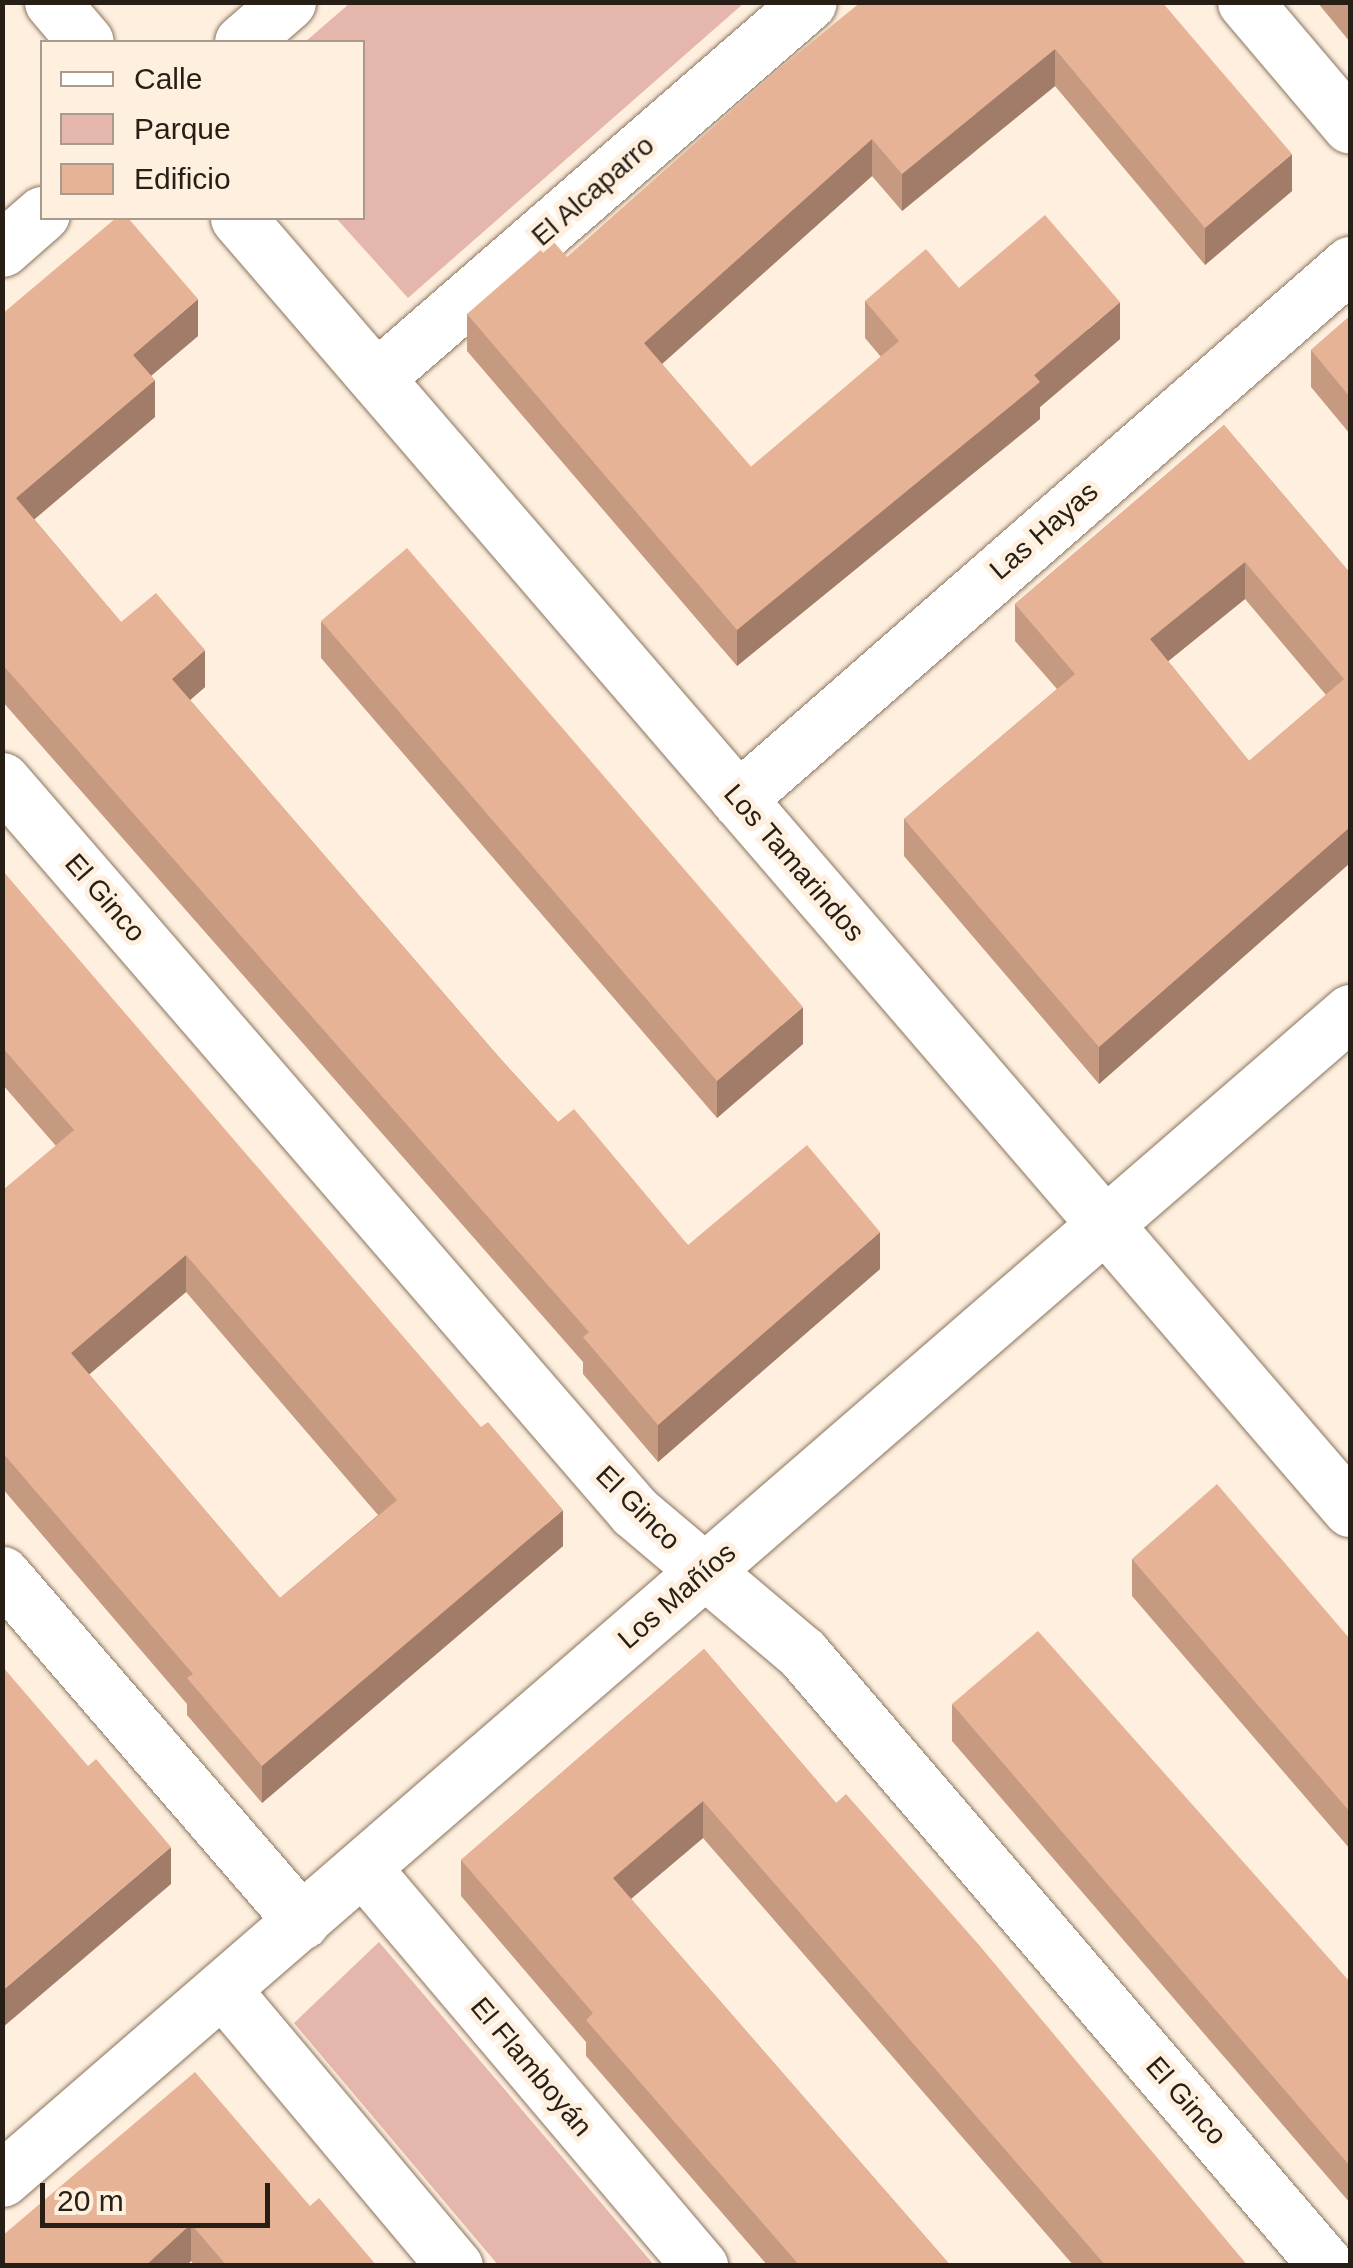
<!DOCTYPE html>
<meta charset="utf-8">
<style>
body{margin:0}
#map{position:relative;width:1353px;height:2268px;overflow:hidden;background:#feefdf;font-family:Arial,sans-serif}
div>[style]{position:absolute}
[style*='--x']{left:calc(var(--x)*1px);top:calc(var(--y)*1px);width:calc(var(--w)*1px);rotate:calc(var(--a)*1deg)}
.green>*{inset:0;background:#e5b6ab}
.roads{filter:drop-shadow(0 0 2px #8b755d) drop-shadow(0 0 2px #8b755d)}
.minor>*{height:55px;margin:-27.5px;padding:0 27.5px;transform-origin:27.5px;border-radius:27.5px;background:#fff}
.tertiary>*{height:55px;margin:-27.5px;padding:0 27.5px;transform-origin:27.5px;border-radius:27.5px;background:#fff}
.wall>*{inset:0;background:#c69a81}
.shaded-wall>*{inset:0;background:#a17d69}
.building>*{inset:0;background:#e6b396}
span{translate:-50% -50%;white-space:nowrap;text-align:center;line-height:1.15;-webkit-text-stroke:10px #feefdf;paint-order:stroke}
.street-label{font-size:28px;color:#271e15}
.frame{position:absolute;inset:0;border:5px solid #271e15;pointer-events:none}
.legend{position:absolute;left:40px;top:40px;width:325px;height:180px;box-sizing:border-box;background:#feefdf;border:2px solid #a89b8e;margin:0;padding:12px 18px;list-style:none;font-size:30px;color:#271e15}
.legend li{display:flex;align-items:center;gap:20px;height:50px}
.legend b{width:50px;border:2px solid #a89b8e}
.scale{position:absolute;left:40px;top:2183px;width:230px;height:45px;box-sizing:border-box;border:5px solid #271e15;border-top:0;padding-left:12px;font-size:30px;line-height:35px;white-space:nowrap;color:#271e15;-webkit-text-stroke:8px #feefdf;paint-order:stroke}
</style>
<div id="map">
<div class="green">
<i style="clip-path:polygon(350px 3px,350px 2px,744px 3px,408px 298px,336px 218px,362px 218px,362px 42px,305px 42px)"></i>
<i style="clip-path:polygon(379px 1942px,654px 2265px,498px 2265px,294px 2023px)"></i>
</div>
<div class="roads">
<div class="minor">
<i style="--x:52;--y:2;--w:52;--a:49.6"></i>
<i style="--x:1245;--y:2;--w:162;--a:49.7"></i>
<i style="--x:238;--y:218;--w:1704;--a:49.26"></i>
<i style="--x:376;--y:378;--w:573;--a:-40.97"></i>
<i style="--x:2;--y:780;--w:968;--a:49.15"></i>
<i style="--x:635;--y:1512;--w:219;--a:40.2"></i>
<i style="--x:802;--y:1653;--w:807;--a:49.42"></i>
<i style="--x:738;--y:799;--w:813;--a:-41.16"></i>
<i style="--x:2;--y:1574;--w:459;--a:49.2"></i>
<i style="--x:363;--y:1868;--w:522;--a:49.74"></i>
<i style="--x:223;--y:1990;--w:361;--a:50"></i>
</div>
<div class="tertiary">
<i style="--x:242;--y:42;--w:61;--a:-41"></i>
<i style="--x:2;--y:249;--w:53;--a:-41.2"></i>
<i style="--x:2;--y:2179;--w:1783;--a:-40.88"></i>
</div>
</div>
<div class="wall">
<i style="clip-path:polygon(1162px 2px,1292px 191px,1205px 265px,1055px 86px,902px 211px,872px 176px,662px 364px,751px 467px,881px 357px,865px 338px,865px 301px,959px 288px,1120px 339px,1040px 407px,1040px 419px,737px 666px,467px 351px,467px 314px,567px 257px)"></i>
<i style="clip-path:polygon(1317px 2px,1350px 2px,1350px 42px)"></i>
<i style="clip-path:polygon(2px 314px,198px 336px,151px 376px,155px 417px,34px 519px,121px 622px,205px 687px,190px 700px,498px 1056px,558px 1122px,688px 1245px,880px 1269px,658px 1462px,583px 1374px,583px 1362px,2px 701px)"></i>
<i style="clip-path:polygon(1350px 316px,1350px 434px,1311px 387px,1311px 350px)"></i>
<i style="clip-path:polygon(evenodd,1224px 425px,1350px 573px,1350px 863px,1099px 1084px,904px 856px,904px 819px,1057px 689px,1015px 641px,1015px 604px,1224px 425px,1245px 599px,1326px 695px,1249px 761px,1168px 661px,1245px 599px)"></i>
<i style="clip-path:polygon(321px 621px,803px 1044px,717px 1118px,321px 658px)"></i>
<i style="clip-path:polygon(evenodd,2px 870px,563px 1546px,262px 1803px,187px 1715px,187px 1704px,2px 1488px,2px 1191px,56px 1146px,2px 1084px,2px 870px,186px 1292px,378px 1515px,280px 1598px,89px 1374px,186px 1292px)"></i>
<i style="clip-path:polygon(1132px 1559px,1350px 1639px,1350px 1849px,1132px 1596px)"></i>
<i style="clip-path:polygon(704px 1649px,836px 1803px,1248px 2266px,1074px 2266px,703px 1838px,631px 1899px,951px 2266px,768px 2266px,586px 2056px,586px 2042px,461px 1896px,461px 1860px)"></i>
<i style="clip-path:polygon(952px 1704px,1350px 1982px,1350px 2203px,952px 1741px)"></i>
<i style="clip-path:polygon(310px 2206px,377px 2266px,195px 2266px,191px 2261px,186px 2266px,2px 2266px,2px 2236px)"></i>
</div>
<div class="shaded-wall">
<i style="clip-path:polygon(1055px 49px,1055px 86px,902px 211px,902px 174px)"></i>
<i style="clip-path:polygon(872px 139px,872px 176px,644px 380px,644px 343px)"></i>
<i style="clip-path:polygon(1292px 154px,1292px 191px,1205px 265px,1205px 228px)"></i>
<i style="clip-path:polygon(198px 299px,198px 336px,133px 391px,133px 355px)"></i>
<i style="clip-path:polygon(1120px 302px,1120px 339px,1040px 407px,1040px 419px,737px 666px,737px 630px)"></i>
<i style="clip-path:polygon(155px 380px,155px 417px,16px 535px,16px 498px)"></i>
<i style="clip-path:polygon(1245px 562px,1245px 599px,1150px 676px,1150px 639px)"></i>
<i style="clip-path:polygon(205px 650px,205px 687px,172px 716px,172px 679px)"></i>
<i style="clip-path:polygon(1350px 827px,1350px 863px,1099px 1084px,1099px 1047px)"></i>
<i style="clip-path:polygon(803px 1007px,803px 1044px,717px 1118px,717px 1081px)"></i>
<i style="clip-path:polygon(880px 1232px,880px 1269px,658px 1462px,658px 1425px)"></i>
<i style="clip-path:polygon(186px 1255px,186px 1292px,71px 1390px,71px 1353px)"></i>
<i style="clip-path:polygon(563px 1510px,563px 1546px,262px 1803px,262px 1766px)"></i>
<i style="clip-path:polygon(703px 1801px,703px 1838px,613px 1914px,613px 1878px)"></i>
<i style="clip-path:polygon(171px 1847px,171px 1884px,2px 2028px,2px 1991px)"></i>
<i style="clip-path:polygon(191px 2224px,191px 2261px,186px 2266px,145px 2266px)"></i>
</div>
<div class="building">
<i style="clip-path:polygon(861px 2px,1162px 2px,1292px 154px,1205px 228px,1055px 49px,902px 174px,872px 139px,644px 343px,751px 467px,899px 341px,865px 301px,926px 249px,959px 288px,1045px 215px,1120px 302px,1034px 375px,1040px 382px,737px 630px,467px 314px,552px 240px,567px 257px,776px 71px)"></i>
<i style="clip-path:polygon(116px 218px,128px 218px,198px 299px,133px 355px,155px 380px,16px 498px,121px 622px,156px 593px,205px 650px,172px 679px,498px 1056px,558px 1122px,574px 1109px,688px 1245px,807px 1145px,880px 1232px,658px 1425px,583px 1337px,589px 1332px,2px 664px,2px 314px)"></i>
<i style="clip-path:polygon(1350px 316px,1350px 397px,1311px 350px)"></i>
<i style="clip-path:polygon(evenodd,1224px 425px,1350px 573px,1350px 827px,1099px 1047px,904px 819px,1075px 674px,1015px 604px,1224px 425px,1245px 562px,1344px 679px,1249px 761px,1150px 639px,1245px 562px)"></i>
<i style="clip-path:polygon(407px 548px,803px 1007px,717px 1081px,321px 621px)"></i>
<i style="clip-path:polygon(evenodd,2px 870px,481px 1427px,488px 1422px,563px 1510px,262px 1766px,187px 1678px,193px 1674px,2px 1452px,2px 1191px,74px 1130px,2px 1047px,2px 870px,186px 1255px,397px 1500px,280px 1598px,71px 1353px,186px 1255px)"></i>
<i style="clip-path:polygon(1217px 1484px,1350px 1639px,1350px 1812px,1132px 1559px)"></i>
<i style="clip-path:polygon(1038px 1631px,1350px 1982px,1350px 2166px,952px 1704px)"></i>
<i style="clip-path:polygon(704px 1649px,836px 1803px,846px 1794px,979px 1945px,1248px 2266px,1106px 2266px,703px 1801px,613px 1878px,951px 2266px,800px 2266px,586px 2020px,593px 2013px,461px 1860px)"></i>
<i style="clip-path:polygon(2px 1666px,88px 1766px,96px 1759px,171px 1847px,2px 1991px)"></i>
<i style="clip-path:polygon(195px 2072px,310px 2206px,319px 2198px,377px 2266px,227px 2266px,191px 2224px,145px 2266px,2px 2266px,2px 2236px)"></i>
</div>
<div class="street-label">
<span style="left:593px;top:191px;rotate:-41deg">El Alcaparro</span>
<span style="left:1044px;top:531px;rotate:-41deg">Las Hayas</span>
<span style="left:794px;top:863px;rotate:49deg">Los Tamarindos</span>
<span style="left:105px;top:898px;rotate:49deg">El Ginco</span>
<span style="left:638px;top:1508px;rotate:45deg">El Ginco</span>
<span style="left:677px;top:1596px;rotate:-41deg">Los Mañíos</span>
<span style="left:531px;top:2067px;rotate:50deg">El Flamboyán</span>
<span style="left:1186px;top:2101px;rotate:49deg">El Ginco</span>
</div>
<div class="frame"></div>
<ul class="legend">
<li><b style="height:12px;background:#fff"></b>Calle</li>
<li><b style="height:28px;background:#e5b6ab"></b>Parque</li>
<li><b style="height:28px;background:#e6b396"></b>Edificio</li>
</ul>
<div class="scale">20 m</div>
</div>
